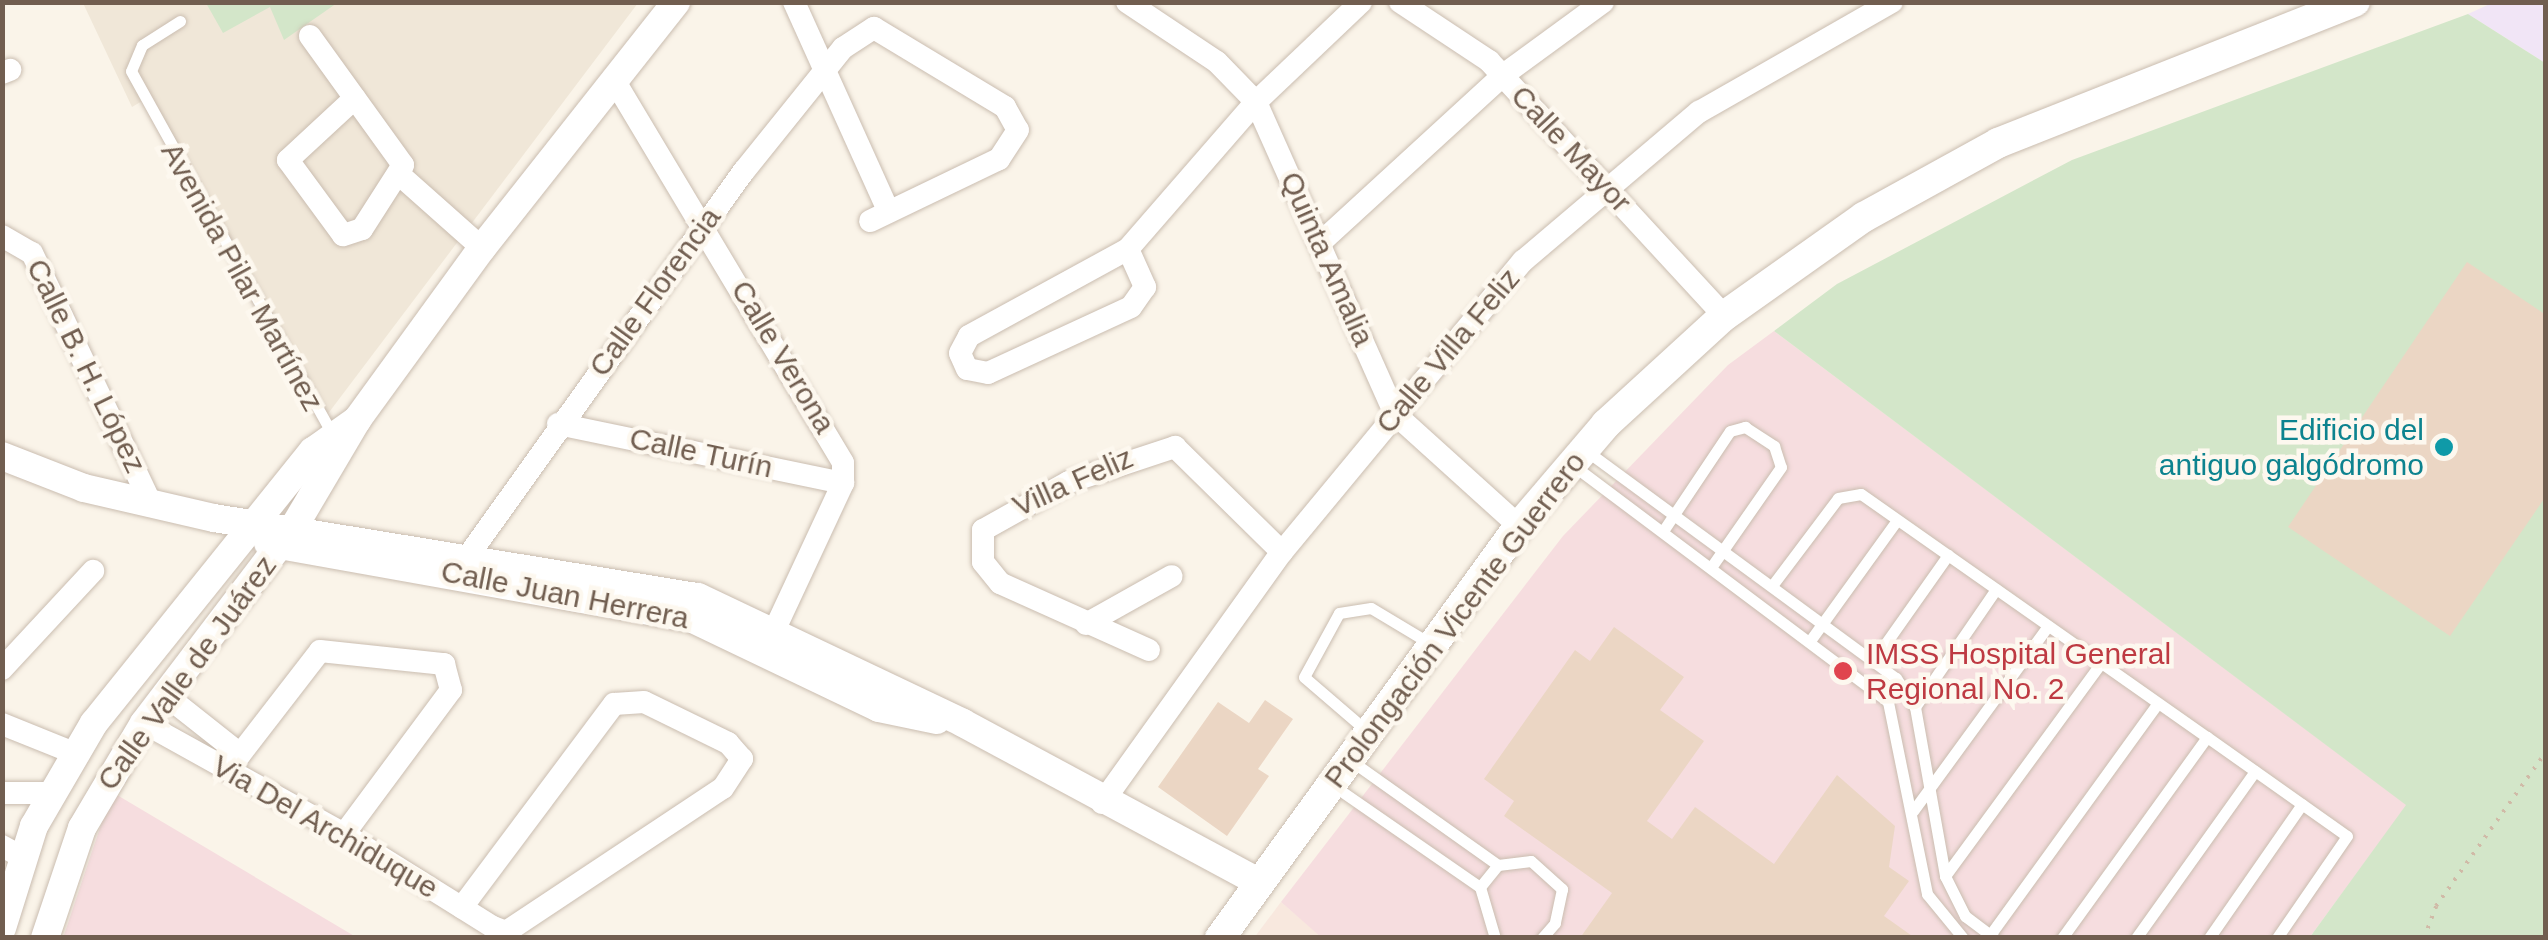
<!DOCTYPE html>
<meta charset="utf-8">
<style>
body{margin:0}
#map{position:relative;width:2548px;height:940px;overflow:hidden;background:#faf4e9;font-family:Arial,sans-serif}
div>[style]{position:absolute}
[style*='--x']{left:calc(var(--x)*1px);top:calc(var(--y)*1px);width:calc(var(--w)*1px);rotate:calc(var(--a)*1deg)}
.residential>*{inset:0;background:#f0e7d8}
.commercial>*{inset:0;background:#f8e8de}
.education>*{inset:0;background:#f1e5f6}
.medical>*{inset:0;background:#f6dddf}
.green>*{inset:0;background:#d3e6c9}
.building>*{inset:0;background:#ebd6c4}
.path>*{height:4px;margin-top:-2px;transform-origin:0;background:repeating-linear-gradient(90deg,#d0baa7 0 2.5px,transparent 0 10.5px)}
.roads{filter:drop-shadow(0 0 2px #cabdb0) drop-shadow(0 0 2px #cabdb0)}
.service>*{height:11px;margin:-5.5px;padding:0 5.5px;transform-origin:5.5px;border-radius:5.5px;background:#fff}
.minor>*{height:22px;margin:-11px;padding:0 11px;transform-origin:11px;border-radius:11px;background:#fff}
.tertiary>*{height:28px;margin:-14px;padding:0 14px;transform-origin:14px;border-radius:14px;background:#fff}
.secondary>*{height:30px;margin:-15px;padding:0 15px;transform-origin:15px;border-radius:15px;background:#fff}
.dots>*{width:28px;height:28px;translate:-50% -50%;box-sizing:border-box;border:5px solid #fdf8ef;border-radius:50%}
span{translate:-50% -50%;white-space:nowrap;text-align:center;line-height:1.15;-webkit-text-stroke:9px #fdf8ef;paint-order:stroke}
.street-label{font-size:30px;color:#715e50}
.culture-label{font-size:30px;color:#0d838f}
.right{translate:-100% -50%;text-align:right}
.health-label{font-size:30px;color:#be3a42}
.left{translate:0 -50%;text-align:left}
.frame{position:absolute;inset:0;border:5px solid #715e50;pointer-events:none}
</style>
<div id="map">
<div class="residential">
<i style="clip-path:polygon(83px 3px,638px 3px,327px 415px,149px 97px,132px 107px)"></i>
</div>
<div class="commercial">
<i style="clip-path:polygon(1281px 902px,1322px 937px,1254px 938px)"></i>
</div>
<div class="education">
<i style="clip-path:polygon(2492px 3px,2545px 3px,2545px 63px,2468px 14px)"></i>
</div>
<div class="medical">
<i style="clip-path:polygon(1774px 331px,2407px 805px,2310px 937px,1322px 938px,1281px 902px,1563px 536px,1728px 365px)"></i>
<i style="clip-path:polygon(112px 792px,356px 937px,63px 938px)"></i>
</div>
<div class="green">
<i style="clip-path:polygon(206px 3px,337px 3px,284px 40px,270px 7px,223px 33px)"></i>
<i style="clip-path:polygon(2468px 14px,2545px 63px,2545px 937px,2310px 937px,2406px 805px,1774px 331px,1837px 284px,2072px 160px)"></i>
</div>
<div class="building">
<i style="clip-path:polygon(2467px 262px,2546px 315px,2546px 496px,2450px 636px,2288px 527px)"></i>
<i style="clip-path:polygon(1614px 627px,1684px 677px,1660px 710px,1704px 741px,1647px 821px,1672px 839px,1695px 807px,1774px 864px,1837px 775px,1895px 826px,1889px 867px,1909px 881px,1884px 916px,1915px 938px,1580px 938px,1612px 893px,1504px 816px,1514px 801px,1484px 779px,1575px 650px,1590px 661px)"></i>
<i style="clip-path:polygon(1265px 700px,1293px 719px,1258px 769px,1269px 776px,1227px 836px,1158px 787px,1218px 702px,1249px 723px)"></i>
</div>
<div class="path">
<i style="--x:2424;--y:938;--w:34;--a:-69"></i>
<i style="--x:2436;--y:906;--w:189;--a:-54.5"></i>
</div>
<div class="roads">
<div class="service">
<i style="--x:180;--y:21;--w:45;--a:147.7"></i>
<i style="--x:142;--y:45;--w:28;--a:113"></i>
<i style="--x:131;--y:71;--w:416;--a:61"></i>
<i style="--x:1588;--y:452;--w:382;--a:36.3"></i>
<i style="--x:1896;--y:678;--w:35;--a:57"></i>
<i style="--x:1915;--y:707;--w:172;--a:79.9"></i>
<i style="--x:1945;--y:876;--w:45;--a:63.4"></i>
<i style="--x:1965;--y:916;--w:36;--a:37"></i>
<i style="--x:1574;--y:466;--w:393;--a:36.9"></i>
<i style="--x:1888;--y:702;--w:196;--a:78.5"></i>
<i style="--x:1927;--y:894;--w:57;--a:50.7"></i>
<i style="--x:1663;--y:531;--w:120;--a:-56.2"></i>
<i style="--x:1730;--y:431;--w:16;--a:-15"></i>
<i style="--x:1745;--y:427;--w:35;--a:33"></i>
<i style="--x:1774;--y:446;--w:22;--a:72"></i>
<i style="--x:1781;--y:467;--w:121;--a:124.9"></i>
<i style="--x:1774;--y:583;--w:106;--a:-53"></i>
<i style="--x:1838;--y:498;--w:23;--a:-10"></i>
<i style="--x:1861;--y:494;--w:423;--a:35.1"></i>
<i style="--x:2207;--y:737;--w:171;--a:35.3"></i>
<i style="--x:2347;--y:836;--w:124;--a:124.5"></i>
<i style="--x:1812;--y:638;--w:145;--a:-54.2"></i>
<i style="--x:1876;--y:657;--w:125;--a:-54.8"></i>
<i style="--x:1915;--y:707;--w:143;--a:-55.5"></i>
<i style="--x:1368;--y:732;--w:84;--a:-139.3"></i>
<i style="--x:1304;--y:677;--w:73;--a:-61.3"></i>
<i style="--x:1339;--y:613;--w:32;--a:-9"></i>
<i style="--x:1371;--y:608;--w:70;--a:31"></i>
<i style="--x:1350;--y:760;--w:181;--a:35.4"></i>
<i style="--x:1331;--y:784;--w:181;--a:34.7"></i>
<i style="--x:1913;--y:811;--w:229;--a:-53.9"></i>
<i style="--x:1945;--y:876;--w:264;--a:-53.8"></i>
<i style="--x:1990;--y:935;--w:286;--a:-54.1"></i>
<i style="--x:1495;--y:938;--w:53;--a:-106.4"></i>
<i style="--x:1480;--y:887;--w:28;--a:-51"></i>
<i style="--x:1498;--y:865;--w:33;--a:-7"></i>
<i style="--x:1531;--y:861;--w:42;--a:42.1"></i>
<i style="--x:1562;--y:889;--w:35;--a:102"></i>
<i style="--x:1555;--y:923;--w:20;--a:131"></i>
<i style="--x:2062;--y:938;--w:248;--a:-54.2"></i>
<i style="--x:2136;--y:938;--w:205;--a:-54.5"></i>
<i style="--x:2209;--y:938;--w:163;--a:-55.2"></i>
</div>
<div class="minor">
<i style="--x:794;--y:2;--w:230;--a:65.7"></i>
<i style="--x:1127;--y:2;--w:108;--a:33.7"></i>
<i style="--x:1217;--y:62;--w:56;--a:45.7"></i>
<i style="--x:1256;--y:102;--w:342;--a:66"></i>
<i style="--x:1395;--y:414;--w:167;--a:42.1"></i>
<i style="--x:1400;--y:2;--w:107;--a:33.5"></i>
<i style="--x:1489;--y:61;--w:347;--a:47.3"></i>
<i style="--x:310;--y:36;--w:159;--a:54.2"></i>
<i style="--x:403;--y:165;--w:76;--a:122.6"></i>
<i style="--x:362;--y:229;--w:20;--a:162"></i>
<i style="--x:343;--y:235;--w:93;--a:-126.3"></i>
<i style="--x:288;--y:160;--w:91;--a:-42.8"></i>
<i style="--x:2;--y:73;--w:9;--a:-21"></i>
<i style="--x:614;--y:80;--w:446;--a:59.1"></i>
<i style="--x:843;--y:463;--w:20;--a:90"></i>
<i style="--x:843;--y:483;--w:180;--a:115"></i>
<i style="--x:401;--y:176;--w:108;--a:41.6"></i>
<i style="--x:2;--y:236;--w:34;--a:30"></i>
<i style="--x:32;--y:253;--w:278;--a:64.6"></i>
<i style="--x:1320;--y:243;--w:247;--a:-42.5"></i>
<i style="--x:1502;--y:76;--w:125;--a:-36.2"></i>
<i style="--x:1128;--y:249;--w:42;--a:65.9"></i>
<i style="--x:1145;--y:287;--w:24;--a:125"></i>
<i style="--x:1131;--y:307;--w:157;--a:155.2"></i>
<i style="--x:988;--y:373;--w:21;--a:-169"></i>
<i style="--x:967;--y:369;--w:17;--a:-114"></i>
<i style="--x:960;--y:353;--w:19;--a:-62"></i>
<i style="--x:969;--y:336;--w:181;--a:-28.7"></i>
<i style="--x:1128;--y:249;--w:195;--a:-49"></i>
<i style="--x:1256;--y:102;--w:145;--a:-43.6"></i>
<i style="--x:558;--y:424;--w:291;--a:11.7"></i>
<i style="--x:456;--y:573;--w:495;--a:-54.4"></i>
<i style="--x:744;--y:171;--w:158;--a:-51.2"></i>
<i style="--x:843;--y:48;--w:37;--a:-33"></i>
<i style="--x:874;--y:28;--w:153;--a:31.1"></i>
<i style="--x:1005;--y:107;--w:26;--a:61"></i>
<i style="--x:1018;--y:130;--w:35;--a:123"></i>
<i style="--x:999;--y:159;--w:143;--a:154.3"></i>
<i style="--x:1086;--y:624;--w:98;--a:-29.2"></i>
<i style="--x:1149;--y:650;--w:163;--a:-155.8"></i>
<i style="--x:1000;--y:583;--w:27;--a:-129"></i>
<i style="--x:983;--y:562;--w:32;--a:-90"></i>
<i style="--x:983;--y:530;--w:98;--a:-29.2"></i>
<i style="--x:1069;--y:482;--w:112;--a:-18.3"></i>
<i style="--x:1175;--y:447;--w:150;--a:44.5"></i>
<i style="--x:2;--y:669;--w:134;--a:-47.1"></i>
<i style="--x:164;--y:694;--w:97;--a:38.3"></i>
<i style="--x:144;--y:723;--w:229;--a:29"></i>
<i style="--x:344;--y:834;--w:176;--a:32"></i>
<i style="--x:493;--y:927;--w:14;--a:21"></i>
<i style="--x:506;--y:932;--w:260;--a:-33.6"></i>
<i style="--x:723;--y:788;--w:35;--a:-57"></i>
<i style="--x:742;--y:759;--w:21;--a:-131"></i>
<i style="--x:728;--y:743;--w:93;--a:-154"></i>
<i style="--x:644;--y:702;--w:30;--a:176"></i>
<i style="--x:614;--y:704;--w:254;--a:126.8"></i>
<i style="--x:2;--y:724;--w:78;--a:21.9"></i>
<i style="--x:228;--y:770;--w:150;--a:-52.3"></i>
<i style="--x:320;--y:651;--w:125;--a:6"></i>
<i style="--x:444;--y:664;--w:27;--a:75"></i>
<i style="--x:451;--y:690;--w:179;--a:126.6"></i>
<i style="--x:2;--y:793;--w:49;--a:0"></i>
<i style="--x:1102;--y:803;--w:309;--a:-54.4"></i>
<i style="--x:1282;--y:552;--w:378;--a:-50.4"></i>
<i style="--x:1523;--y:261;--w:231;--a:-40.3"></i>
<i style="--x:1699;--y:112;--w:222;--a:-29.7"></i>
<i style="--x:2;--y:846;--w:23;--a:29"></i>
</div>
<div class="tertiary">
<i style="--x:2;--y:456;--w:88;--a:21.3"></i>
<i style="--x:84;--y:488;--w:133;--a:13"></i>
<i style="--x:214;--y:518;--w:490;--a:9.3"></i>
<i style="--x:698;--y:597;--w:293;--a:25.4"></i>
<i style="--x:963;--y:723;--w:337;--a:28.3"></i>
<i style="--x:268;--y:543;--w:430;--a:10.1"></i>
<i style="--x:691;--y:618;--w:208;--a:25.6"></i>
<i style="--x:879;--y:708;--w:59;--a:11.7"></i>
<i style="--x:2;--y:928;--w:107;--a:-72.6"></i>
<i style="--x:34;--y:826;--w:119;--a:-59.8"></i>
<i style="--x:94;--y:723;--w:349;--a:-51.2"></i>
<i style="--x:313;--y:451;--w:54;--a:-35.2"></i>
<i style="--x:45;--y:938;--w:116;--a:-71.4"></i>
<i style="--x:82;--y:828;--w:122;--a:-59.4"></i>
<i style="--x:144;--y:723;--w:249;--a:-52.7"></i>
<i style="--x:295;--y:525;--w:122;--a:-59.4"></i>
<i style="--x:357;--y:420;--w:213;--a:-54"></i>
<i style="--x:482;--y:248;--w:313;--a:-51.7"></i>
</div>
<div class="secondary">
<i style="--x:1220;--y:938;--w:509;--a:-54.03"></i>
<i style="--x:1519;--y:526;--w:134;--a:-49.5"></i>
<i style="--x:1606;--y:424;--w:160;--a:-42.5"></i>
<i style="--x:1724;--y:316;--w:171;--a:-35.3"></i>
<i style="--x:1864;--y:217;--w:153;--a:-28.9"></i>
<i style="--x:1998;--y:143;--w:384;--a:-21.6"></i>
</div>
</div>
<div class="dots">
<i style="left:2444px;top:447px;background:#0f9aa8"></i>
<i style="left:1843px;top:671px;background:#e0444e"></i>
</div>
<div class="street-label">
<span style="left:1571px;top:149px;rotate:47deg">Calle Mayor</span>
<span style="left:1327px;top:259px;rotate:66deg">Quinta Amalia</span>
<span style="left:242px;top:277px;rotate:61deg">Avenida Pilar Martínez</span>
<span style="left:655px;top:292px;rotate:-54deg">Calle Florencia</span>
<span style="left:1448px;top:351px;rotate:-50deg">Calle Villa Feliz</span>
<span style="left:783px;top:357px;rotate:59deg">Calle Verona</span>
<span style="left:86px;top:366px;rotate:64deg">Calle B. H. López</span>
<span style="left:701px;top:453px;rotate:12deg">Calle Turín</span>
<span style="left:1073px;top:482px;rotate:-24deg">Villa Feliz</span>
<span style="left:565px;top:595px;rotate:11deg">Calle Juan Herrera</span>
<span style="left:1455px;top:620px;rotate:-53deg">Prolongación Vicente Guerrero</span>
<span style="left:187px;top:673px;rotate:-54deg">Calle Valle de Juárez</span>
<span style="left:325px;top:827px;rotate:30deg">Via Del Archiduque</span>
</div>
<div class="culture-label">
<span class="right" style="left:2424px;top:447px">Edificio del<br>antiguo galgódromo</span>
</div>
<div class="health-label">
<span class="left" style="left:1866px;top:671px">IMSS Hospital General<br>Regional No. 2</span>
</div>
<div class="frame"></div>
</div>
